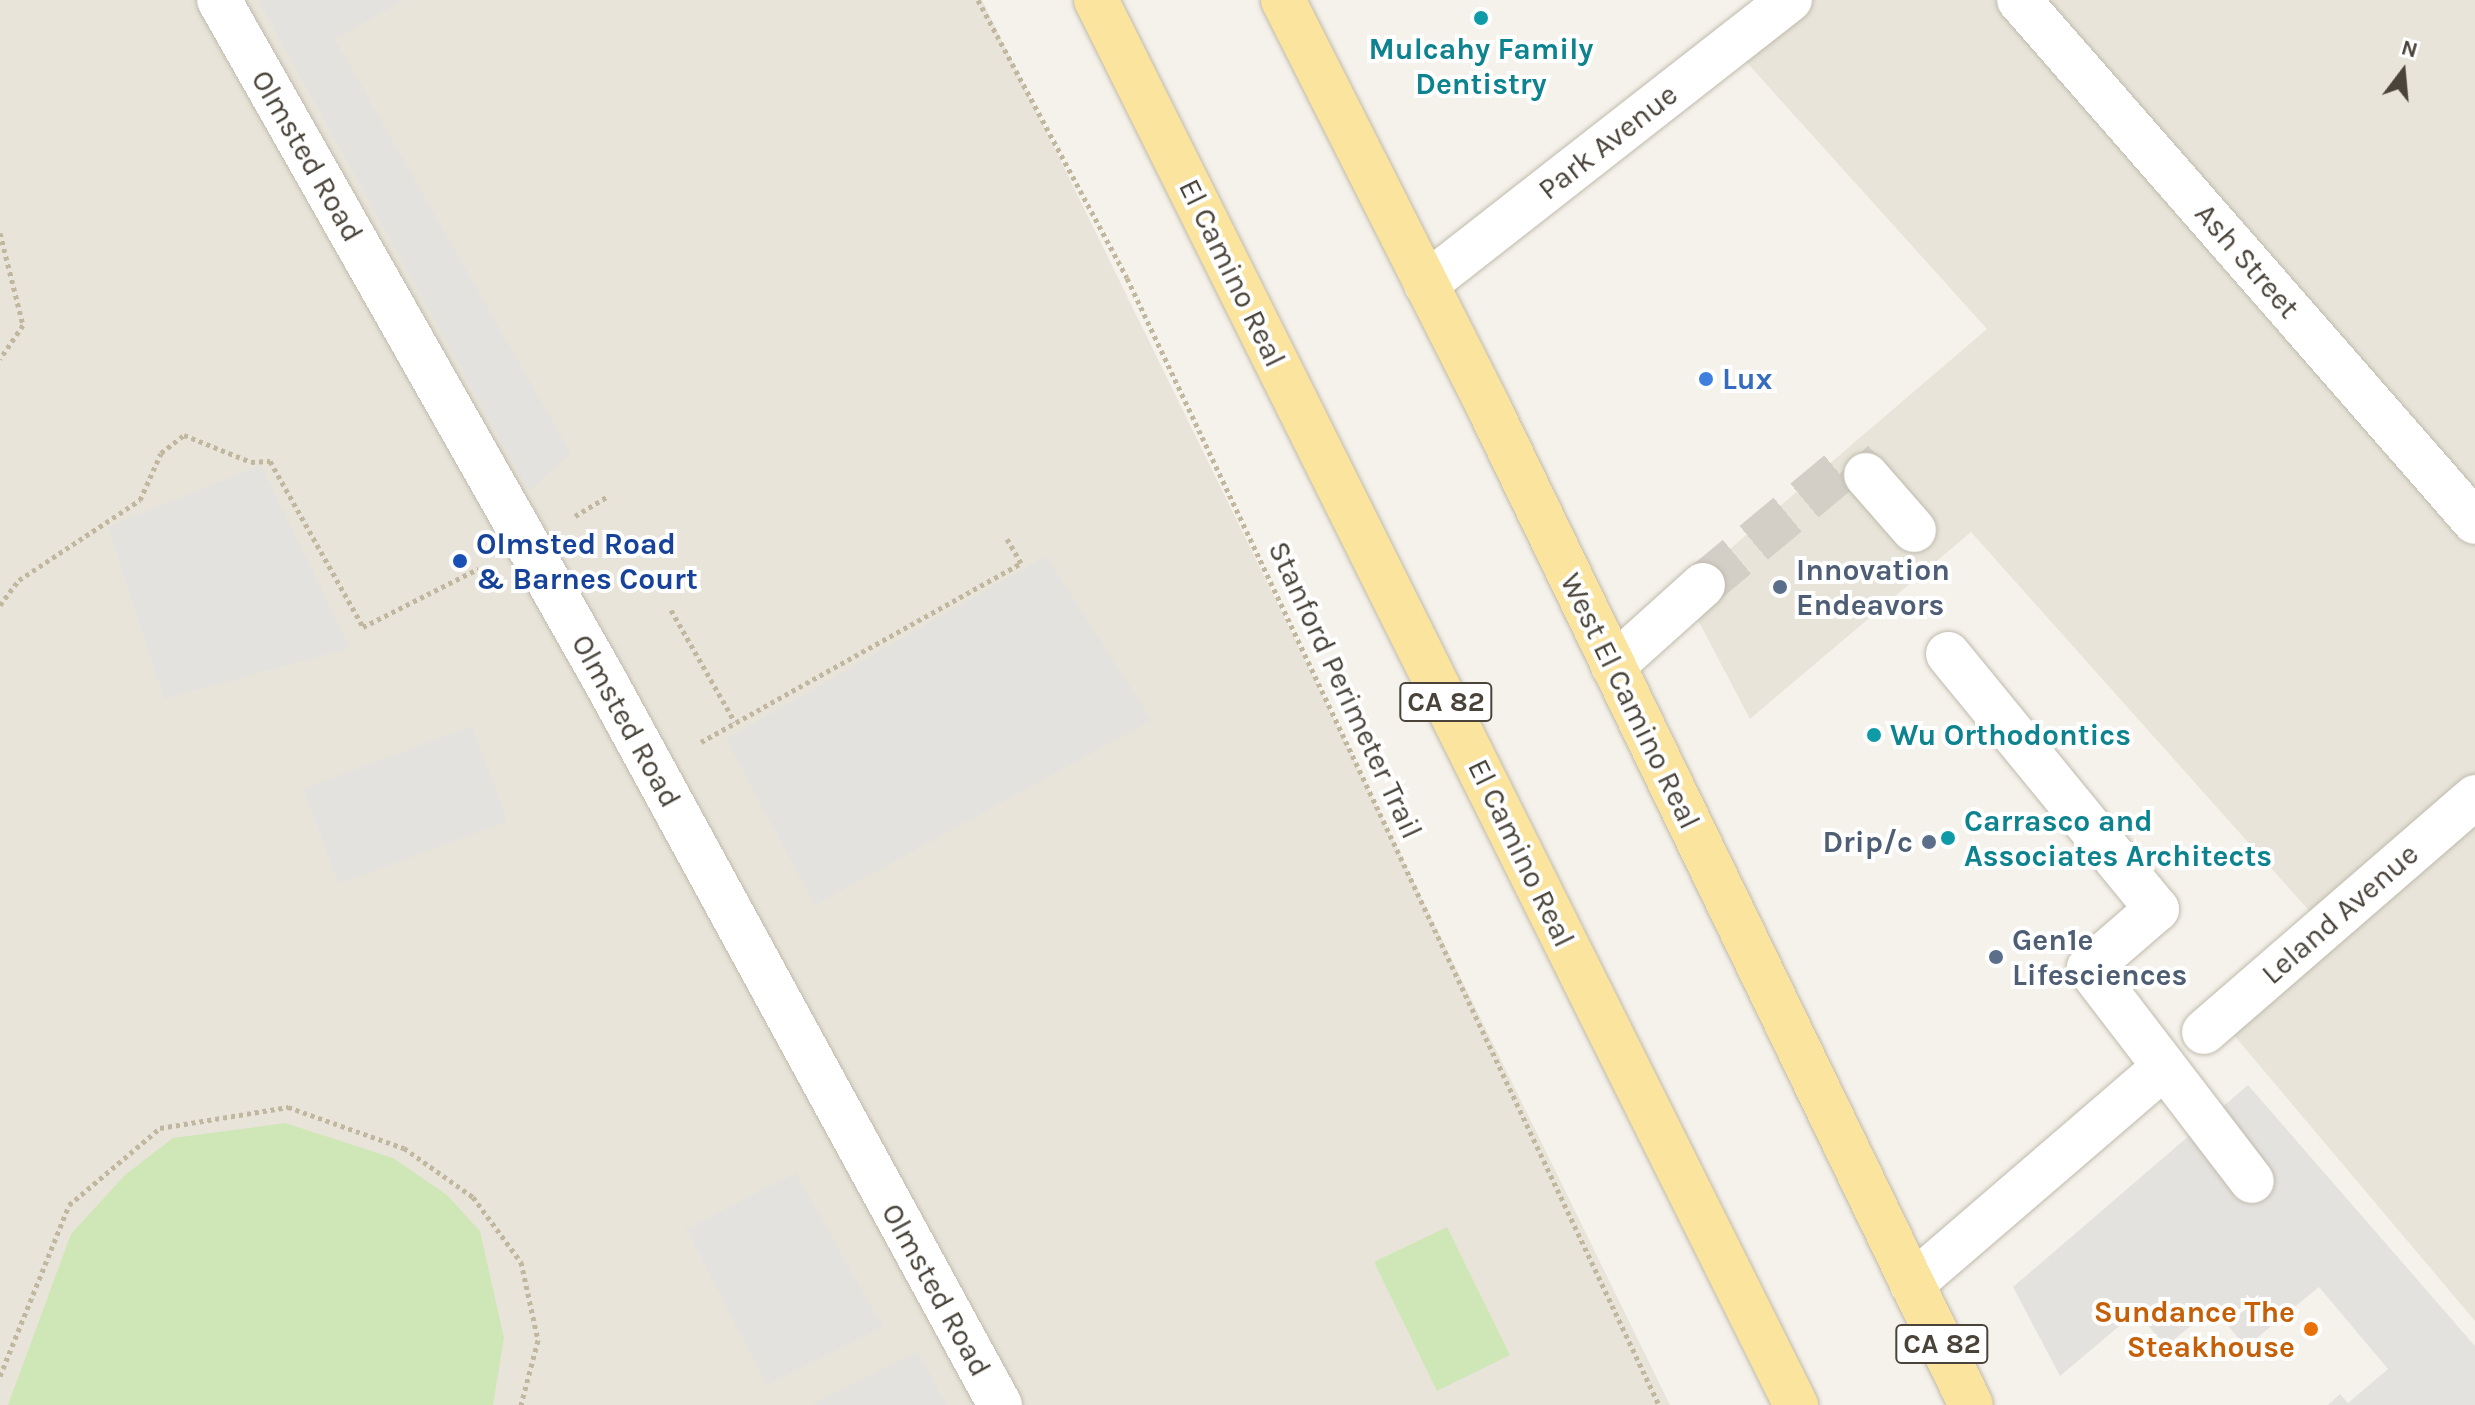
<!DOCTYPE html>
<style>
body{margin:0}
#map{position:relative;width:2475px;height:1405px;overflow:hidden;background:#f5f2eb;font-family:Karla,sans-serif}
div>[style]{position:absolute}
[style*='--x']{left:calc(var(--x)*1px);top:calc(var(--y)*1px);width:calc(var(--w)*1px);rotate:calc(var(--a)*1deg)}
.residential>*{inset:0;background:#e8e4d9}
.green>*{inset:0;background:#cfe7b6}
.parking>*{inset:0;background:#e4e2df}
.minor-tunnel>*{height:44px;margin-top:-22px;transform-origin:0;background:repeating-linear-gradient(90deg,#d3cfc7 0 44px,transparent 0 66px)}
.path>*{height:5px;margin-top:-2.5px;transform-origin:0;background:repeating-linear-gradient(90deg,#c1b79f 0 4px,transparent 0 8px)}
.roads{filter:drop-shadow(0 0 2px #c0baad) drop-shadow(0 0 2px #c0baad)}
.minor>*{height:44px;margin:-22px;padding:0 22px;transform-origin:22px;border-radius:22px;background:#fff}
.major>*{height:44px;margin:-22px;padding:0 22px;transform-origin:22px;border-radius:22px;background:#fae49e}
.dots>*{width:22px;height:22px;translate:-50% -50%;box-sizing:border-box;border:4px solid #fff;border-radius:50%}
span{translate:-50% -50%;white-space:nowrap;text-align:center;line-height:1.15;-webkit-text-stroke:8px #fff;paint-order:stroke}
.shield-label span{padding:2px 6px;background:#fff;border:2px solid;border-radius:6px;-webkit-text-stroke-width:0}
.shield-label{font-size:28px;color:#494339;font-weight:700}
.culture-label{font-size:30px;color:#0d838f;font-weight:700}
.left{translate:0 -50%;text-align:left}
.street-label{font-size:30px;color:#494339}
.shop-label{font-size:30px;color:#366cbe;font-weight:700}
.transit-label{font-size:30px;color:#164399;font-weight:700}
.service-label{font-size:30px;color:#4e5e75;font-weight:700}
.right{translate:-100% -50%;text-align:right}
.food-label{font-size:30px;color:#c56008;font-weight:700}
.north{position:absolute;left:2363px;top:32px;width:80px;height:80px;-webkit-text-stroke:6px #fff;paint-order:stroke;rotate:16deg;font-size:22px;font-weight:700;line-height:32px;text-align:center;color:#494339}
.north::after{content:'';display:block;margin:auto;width:28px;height:36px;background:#494339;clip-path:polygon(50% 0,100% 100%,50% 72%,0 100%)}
</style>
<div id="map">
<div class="residential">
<i style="clip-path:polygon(0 0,982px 0,1670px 1405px,0 1405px)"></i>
<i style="clip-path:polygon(1804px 0,2475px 0,2475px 1321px,2216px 1014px,2321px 924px,1971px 532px,1750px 719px,1682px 590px,1987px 329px,1740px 55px)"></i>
</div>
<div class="green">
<i style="clip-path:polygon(285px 1123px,393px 1158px,447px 1195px,480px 1231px,504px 1338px,493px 1405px,8px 1405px,71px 1234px,125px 1175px,173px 1138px)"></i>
<i style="clip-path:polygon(1447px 1227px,1510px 1355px,1437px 1391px,1374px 1262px)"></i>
</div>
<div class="parking">
<i style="clip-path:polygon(258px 0,405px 0,335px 39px,571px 454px,529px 491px)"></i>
<i style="clip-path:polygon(261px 465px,350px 648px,164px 699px,108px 527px)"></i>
<i style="clip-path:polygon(1046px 556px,1152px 720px,815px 905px,726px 739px)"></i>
<i style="clip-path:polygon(472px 726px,508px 821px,339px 884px,303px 789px)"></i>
<i style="clip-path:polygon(2248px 1085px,2475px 1346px,2475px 1405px,2328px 1405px,2340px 1394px,2348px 1403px,2388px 1369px,2319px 1287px,2246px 1347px,2213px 1308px,2166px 1346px,2136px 1312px,2060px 1376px,2013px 1287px)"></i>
<i style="clip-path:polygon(796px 1173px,883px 1327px,767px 1385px,686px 1229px)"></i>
<i style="clip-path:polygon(918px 1352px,947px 1405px,812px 1405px,917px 1352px)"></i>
</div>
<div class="minor-tunnel">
<i style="--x:1703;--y:585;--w:194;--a:-39.8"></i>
<i style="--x:1852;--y:461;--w:20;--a:45"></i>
</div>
<div class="path">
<i style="--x:978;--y:0;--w:315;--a:61.8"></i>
<i style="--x:1127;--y:278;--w:1246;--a:64.73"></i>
<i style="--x:0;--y:233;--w:95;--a:76"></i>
<i style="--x:23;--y:325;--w:41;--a:124.1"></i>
<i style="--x:575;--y:516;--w:39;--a:-31"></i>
<i style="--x:0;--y:605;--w:31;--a:-53"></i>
<i style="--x:19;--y:580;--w:145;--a:-33.5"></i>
<i style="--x:140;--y:500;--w:51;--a:-65.9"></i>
<i style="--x:161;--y:453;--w:29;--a:-38"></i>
<i style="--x:184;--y:435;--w:72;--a:21.9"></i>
<i style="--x:251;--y:462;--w:19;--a:-3"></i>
<i style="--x:270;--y:461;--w:190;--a:60.7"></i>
<i style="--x:363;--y:627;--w:129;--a:-26.8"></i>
<i style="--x:671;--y:610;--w:129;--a:60.3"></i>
<i style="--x:701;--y:742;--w:367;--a:-29.2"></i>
<i style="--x:1021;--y:563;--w:28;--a:-120"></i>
<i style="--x:0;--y:1376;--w:184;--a:-68"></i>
<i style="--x:69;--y:1205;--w:119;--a:-40.2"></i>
<i style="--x:160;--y:1128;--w:130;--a:-9.3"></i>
<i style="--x:288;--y:1107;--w:123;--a:19.5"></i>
<i style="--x:404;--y:1148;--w:85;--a:35.4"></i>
<i style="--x:473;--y:1197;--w:81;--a:53.6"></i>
<i style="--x:521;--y:1262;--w:80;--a:77.7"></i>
<i style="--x:538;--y:1340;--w:67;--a:104.7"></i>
</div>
<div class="roads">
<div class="minor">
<i style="--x:219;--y:0;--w:781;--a:60.45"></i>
<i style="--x:604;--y:679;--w:827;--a:61.39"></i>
<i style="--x:2019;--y:0;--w:693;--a:48.86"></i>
<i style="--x:1426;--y:284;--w:462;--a:-38"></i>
<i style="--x:1866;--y:475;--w:73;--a:48.9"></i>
<i style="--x:1948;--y:654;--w:330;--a:50.7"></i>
<i style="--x:2157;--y:909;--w:90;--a:139.1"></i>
<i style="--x:2089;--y:968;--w:268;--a:52.6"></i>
<i style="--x:1613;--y:666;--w:121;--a:-42"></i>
<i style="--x:2204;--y:1032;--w:359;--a:-40.9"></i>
<i style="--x:1912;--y:1284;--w:328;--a:-40.7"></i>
</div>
<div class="major">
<i style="--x:1096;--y:0;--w:1570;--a:63.52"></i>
<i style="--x:1283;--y:0;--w:457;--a:63.2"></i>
<i style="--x:1489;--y:408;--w:1107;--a:64.2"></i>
</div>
</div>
<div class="dots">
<i style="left:1481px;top:18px;background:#0f9aa8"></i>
<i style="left:1706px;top:379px;background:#3f7fe0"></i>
<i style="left:460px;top:561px;background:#1a4fb4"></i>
<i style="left:1780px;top:587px;background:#5c6f8a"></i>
<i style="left:1874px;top:735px;background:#0f9aa8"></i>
<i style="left:1948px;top:838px;background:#0f9aa8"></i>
<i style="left:1929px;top:842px;background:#5c6f8a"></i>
<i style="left:1996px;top:957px;background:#5c6f8a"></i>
<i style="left:2311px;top:1329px;background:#e8710a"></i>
</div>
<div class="shield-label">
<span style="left:1446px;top:702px">CA 82</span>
<span style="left:1942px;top:1344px">CA 82</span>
</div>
<div class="culture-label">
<span style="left:1481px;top:66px">Mulcahy Family<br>Dentistry</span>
<span class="left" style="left:1890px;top:735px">Wu Orthodontics</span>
<span class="left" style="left:1964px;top:838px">Carrasco and<br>Associates Architects</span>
</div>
<div class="street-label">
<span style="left:1608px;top:142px;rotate:-38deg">Park Avenue</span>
<span style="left:307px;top:156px;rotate:60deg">Olmsted Road</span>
<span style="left:2247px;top:261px;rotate:49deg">Ash Street</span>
<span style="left:1232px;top:273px;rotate:64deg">El Camino Real</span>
<span style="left:1345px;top:690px;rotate:65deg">Stanford Perimeter Trail</span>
<span style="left:1630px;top:701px;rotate:64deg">West El Camino Real</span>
<span style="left:626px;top:721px;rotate:61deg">Olmsted Road</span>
<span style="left:1521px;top:853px;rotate:64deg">El Camino Real</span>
<span style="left:2340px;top:914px;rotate:-41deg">Leland Avenue</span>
<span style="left:936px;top:1290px;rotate:61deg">Olmsted Road</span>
</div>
<div class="shop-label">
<span class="left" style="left:1722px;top:379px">Lux</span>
</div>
<div class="transit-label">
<span class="left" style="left:476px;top:561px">Olmsted Road<br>&amp; Barnes Court</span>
</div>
<div class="service-label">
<span class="left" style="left:1796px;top:587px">Innovation<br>Endeavors</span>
<span class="right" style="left:1913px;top:842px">Drip/c</span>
<span class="left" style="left:2012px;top:957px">Gen1e<br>Lifesciences</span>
</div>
<div class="food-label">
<span class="right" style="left:2295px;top:1329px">Sundance The<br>Steakhouse</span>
</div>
<div class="north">N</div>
</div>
